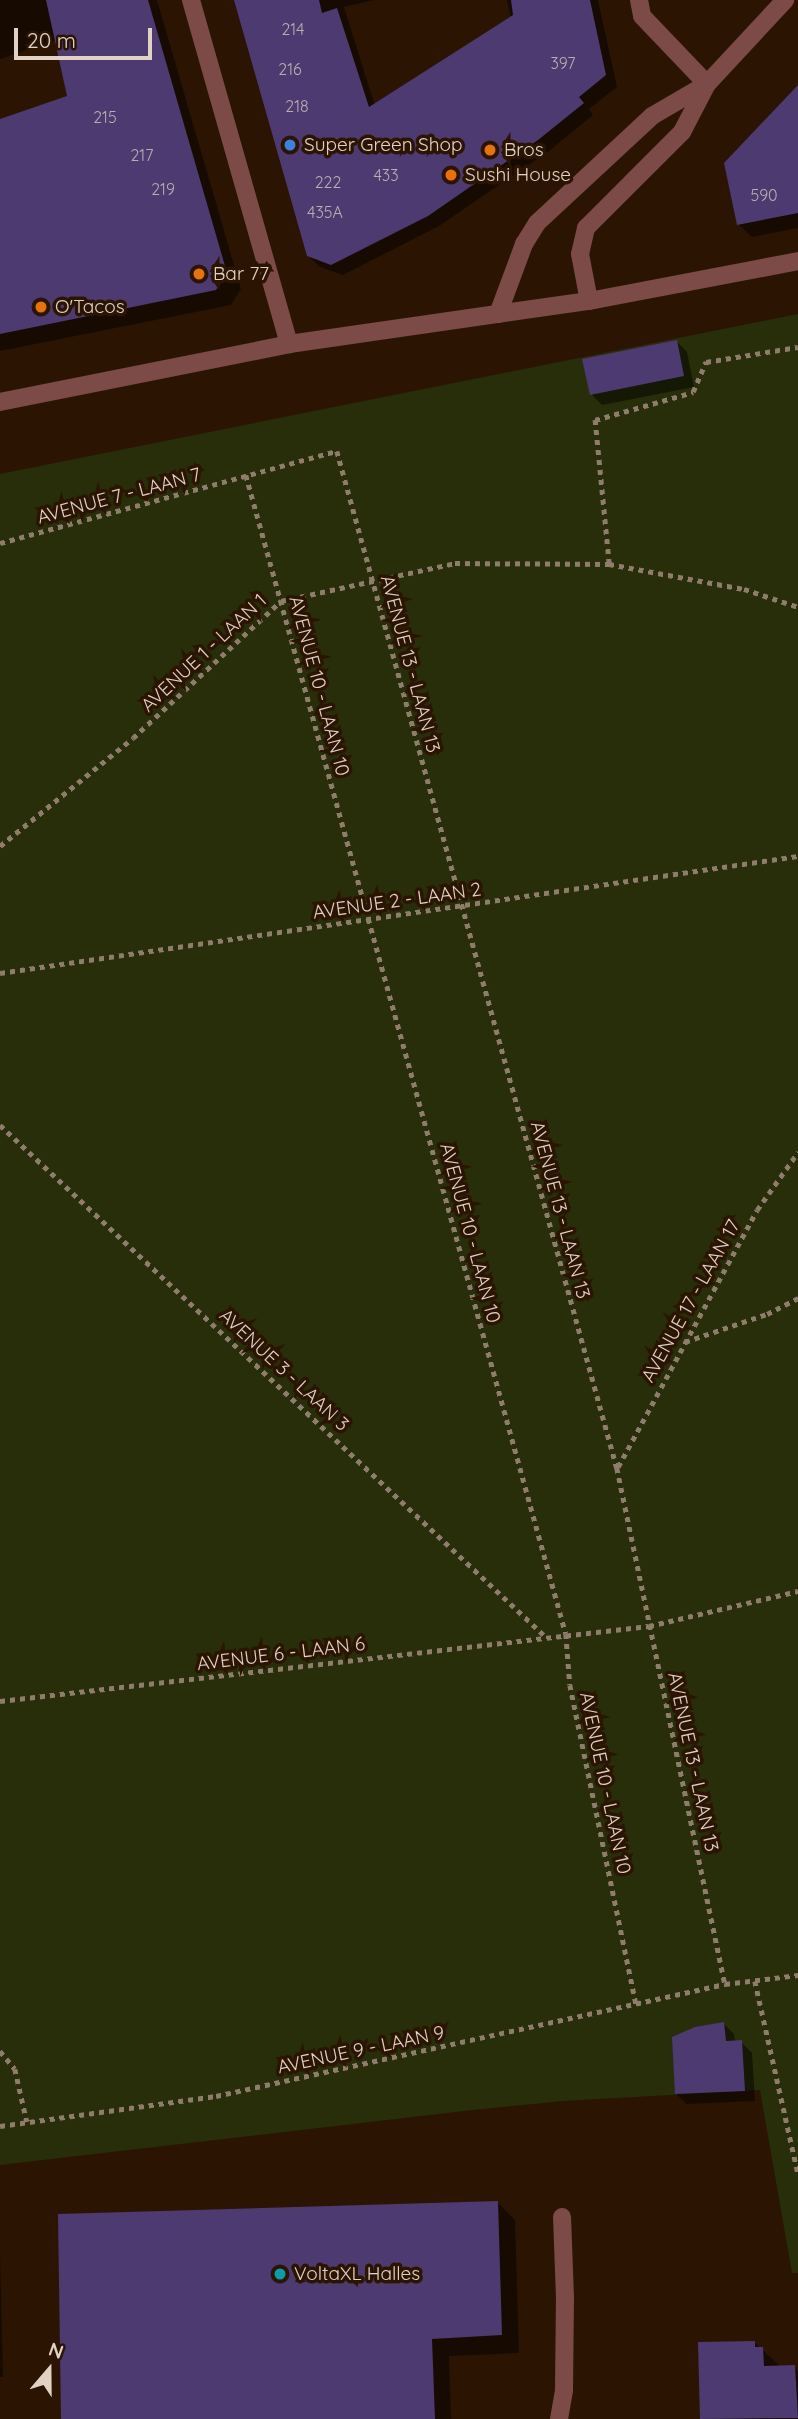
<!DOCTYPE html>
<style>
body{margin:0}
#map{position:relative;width:798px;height:2419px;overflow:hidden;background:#2b1502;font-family:Quicksand,sans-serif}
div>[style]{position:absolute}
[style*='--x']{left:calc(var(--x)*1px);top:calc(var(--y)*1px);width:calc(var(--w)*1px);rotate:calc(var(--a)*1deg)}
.green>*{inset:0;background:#272e09}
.shadow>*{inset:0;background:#0007}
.building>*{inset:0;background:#4d3a70}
.path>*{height:4.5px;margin-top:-2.25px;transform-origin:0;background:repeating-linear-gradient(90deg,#8f7c6d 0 5px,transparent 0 10px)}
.minor>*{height:18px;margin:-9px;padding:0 9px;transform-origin:9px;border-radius:9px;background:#7c4b48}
.dots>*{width:19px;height:19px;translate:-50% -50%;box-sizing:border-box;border:4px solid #2b1502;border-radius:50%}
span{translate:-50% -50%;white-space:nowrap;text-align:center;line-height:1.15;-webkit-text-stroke:7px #2b1502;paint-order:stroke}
.number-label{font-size:16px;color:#bdacb0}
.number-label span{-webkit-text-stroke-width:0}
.poi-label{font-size:19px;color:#e2d2c6}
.left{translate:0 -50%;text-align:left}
.street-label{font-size:19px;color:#e2d2c6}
.north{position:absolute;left:14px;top:2335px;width:70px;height:70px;-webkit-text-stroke:5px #2b1502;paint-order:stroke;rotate:20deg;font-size:19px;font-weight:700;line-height:28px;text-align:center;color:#e2d2c6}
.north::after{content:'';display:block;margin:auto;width:24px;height:32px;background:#e2d2c6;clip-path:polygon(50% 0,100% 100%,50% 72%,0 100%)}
.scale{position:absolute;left:14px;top:28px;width:138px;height:32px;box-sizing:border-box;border:4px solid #e2d2c6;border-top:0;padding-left:9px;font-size:21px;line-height:24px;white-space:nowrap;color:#e2d2c6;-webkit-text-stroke:5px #2b1502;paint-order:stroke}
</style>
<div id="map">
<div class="green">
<i style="clip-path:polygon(798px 314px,798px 2273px,792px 2273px,760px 2090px,563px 2101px,473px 2110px,0 2165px,0 474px)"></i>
</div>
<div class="shadow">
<i style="clip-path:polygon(0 0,157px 0,241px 289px,231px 305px,0 351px,0 120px,69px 97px,56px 40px,0 59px)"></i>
<i style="clip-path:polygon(235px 0,374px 0,344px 7px,375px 106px,511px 18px,507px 0,598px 0,617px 87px,589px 109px,593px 115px,549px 151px,439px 226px,343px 275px,320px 267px,308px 256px)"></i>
<i style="clip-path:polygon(798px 87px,798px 228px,752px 237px,738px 224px)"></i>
<i style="clip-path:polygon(676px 341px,687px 352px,694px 387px,602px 405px,592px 395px)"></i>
<i style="clip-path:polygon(724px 2024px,734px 2034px,735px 2042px,741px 2042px,752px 2053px,755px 2101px,687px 2104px,676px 2094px)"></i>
<i style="clip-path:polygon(497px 2202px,515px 2220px,519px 2353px,449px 2356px,451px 2419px,63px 2419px)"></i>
<i style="clip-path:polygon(0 2253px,3px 2377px,0 2377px)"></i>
<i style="clip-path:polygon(754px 2342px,780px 2366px,794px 2367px,798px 2371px,798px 2419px,702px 2419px,700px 2344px)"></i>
</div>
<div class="building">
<i style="clip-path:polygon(46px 0,148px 0,227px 273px,216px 290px,0 334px,0 119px,67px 96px)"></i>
<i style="clip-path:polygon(234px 0,319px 0,322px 13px,337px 8px,369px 107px,513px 15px,511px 0,590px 0,606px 75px,579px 97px,584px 103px,538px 140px,428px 216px,331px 265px,307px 256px)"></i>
<i style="clip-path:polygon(798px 85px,798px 213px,737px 225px,724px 163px)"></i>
<i style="clip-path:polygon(677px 340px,684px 376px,590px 395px,582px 359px)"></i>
<i style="clip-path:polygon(724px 2022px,726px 2041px,742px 2040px,745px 2091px,675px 2094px,672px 2037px,695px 2027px)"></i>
<i style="clip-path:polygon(498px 2201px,502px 2335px,432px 2339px,435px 2419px,61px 2419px,58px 2214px)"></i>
<i style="clip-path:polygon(755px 2341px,755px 2347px,763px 2347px,764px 2366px,795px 2365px,798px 2418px,700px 2419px,698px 2342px)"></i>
</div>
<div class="path">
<i style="--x:246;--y:475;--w:1202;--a:74.57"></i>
<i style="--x:566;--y:1634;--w:51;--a:85.5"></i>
<i style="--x:570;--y:1685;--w:327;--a:78.3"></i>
<i style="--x:0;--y:543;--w:349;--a:-15.3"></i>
<i style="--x:337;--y:451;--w:1055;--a:74.61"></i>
<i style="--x:617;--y:1468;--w:527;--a:78.18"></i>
<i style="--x:609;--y:564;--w:145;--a:-95.6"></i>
<i style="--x:595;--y:420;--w:102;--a:-15.9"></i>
<i style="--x:693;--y:392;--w:33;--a:-67"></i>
<i style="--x:706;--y:362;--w:93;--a:-9.3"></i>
<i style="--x:0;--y:846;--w:171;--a:-39.1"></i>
<i style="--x:133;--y:738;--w:202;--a:-42.8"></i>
<i style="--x:281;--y:601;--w:178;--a:-12.3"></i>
<i style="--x:455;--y:563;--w:154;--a:0.4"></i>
<i style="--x:609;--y:564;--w:137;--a:10.5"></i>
<i style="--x:744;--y:589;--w:57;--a:18.4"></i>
<i style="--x:0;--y:973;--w:807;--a:-8.34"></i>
<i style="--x:0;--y:1125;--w:749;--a:43.16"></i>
<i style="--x:685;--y:1342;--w:87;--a:-18.9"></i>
<i style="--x:767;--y:1314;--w:35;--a:-27"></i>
<i style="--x:618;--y:1467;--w:292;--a:-61.6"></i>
<i style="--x:757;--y:1210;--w:71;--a:-54.7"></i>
<i style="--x:0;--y:1701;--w:653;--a:-6.59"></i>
<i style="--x:649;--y:1626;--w:153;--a:-13.2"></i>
<i style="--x:755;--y:1981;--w:197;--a:77.4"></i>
<i style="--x:0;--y:2051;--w:23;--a:50"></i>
<i style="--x:15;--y:2069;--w:54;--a:77.2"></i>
<i style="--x:0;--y:2126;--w:218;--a:-7.9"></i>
<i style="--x:216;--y:2096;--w:521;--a:-12.41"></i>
<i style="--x:725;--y:1984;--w:74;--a:-7"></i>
</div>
<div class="minor">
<i style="--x:191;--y:0;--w:358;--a:74.1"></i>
<i style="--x:639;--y:0;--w:16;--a:79"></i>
<i style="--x:642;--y:16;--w:94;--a:46.3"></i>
<i style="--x:589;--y:301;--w:48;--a:-100.8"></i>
<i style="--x:580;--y:254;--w:27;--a:-77"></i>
<i style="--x:586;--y:228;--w:136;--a:-45"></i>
<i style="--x:682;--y:132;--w:54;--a:-62.5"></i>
<i style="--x:707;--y:84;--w:115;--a:-47.1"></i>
<i style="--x:498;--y:314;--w:75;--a:-69.6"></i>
<i style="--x:524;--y:244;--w:25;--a:-58"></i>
<i style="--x:537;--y:223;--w:157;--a:-42.9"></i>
<i style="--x:652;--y:116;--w:64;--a:-30.2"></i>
<i style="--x:0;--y:402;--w:295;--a:-11.3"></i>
<i style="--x:289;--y:344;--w:303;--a:-8.2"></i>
<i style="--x:589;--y:301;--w:213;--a:-10.8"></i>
<i style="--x:559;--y:2419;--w:29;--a:-80"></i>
<i style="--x:564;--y:2390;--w:92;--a:-89.4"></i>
<i style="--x:565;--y:2298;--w:81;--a:-92.1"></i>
</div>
<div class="dots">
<i style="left:290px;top:145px;background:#3f7fe0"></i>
<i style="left:490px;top:150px;background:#e8710a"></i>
<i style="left:451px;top:175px;background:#e8710a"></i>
<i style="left:199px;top:274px;background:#e8710a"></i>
<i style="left:41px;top:307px;background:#e8710a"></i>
<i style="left:280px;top:2274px;background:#0f9aa8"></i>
</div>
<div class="number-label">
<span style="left:293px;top:29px">214</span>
<span style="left:563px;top:63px">397</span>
<span style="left:290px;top:69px">216</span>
<span style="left:297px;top:106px">218</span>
<span style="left:105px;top:117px">215</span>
<span style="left:142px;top:155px">217</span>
<span style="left:386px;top:175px">433</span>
<span style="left:328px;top:182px">222</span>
<span style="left:163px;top:189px">219</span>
<span style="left:764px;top:195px">590</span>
<span style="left:325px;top:212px">435A</span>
</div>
<div class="poi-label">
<span class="left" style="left:304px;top:145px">Super Green Shop</span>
<span class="left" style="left:504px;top:150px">Bros</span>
<span class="left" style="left:465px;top:175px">Sushi House</span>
<span class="left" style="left:213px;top:274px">Bar 77</span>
<span class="left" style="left:55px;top:307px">O'Tacos</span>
<span class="left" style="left:294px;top:2274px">VoltaXL Halles</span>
</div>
<div class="street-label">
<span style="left:119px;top:496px;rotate:-15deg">AVENUE 7 - LAAN 7</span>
<span style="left:204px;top:653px;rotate:-43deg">AVENUE 1 - LAAN 1</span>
<span style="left:410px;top:664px;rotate:75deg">AVENUE 13 - LAAN 13</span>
<span style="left:319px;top:686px;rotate:75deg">AVENUE 10 - LAAN 10</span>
<span style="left:397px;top:901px;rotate:-8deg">AVENUE 2 - LAAN 2</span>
<span style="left:560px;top:1210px;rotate:75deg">AVENUE 13 - LAAN 13</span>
<span style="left:470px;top:1233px;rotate:75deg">AVENUE 10 - LAAN 10</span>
<span style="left:691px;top:1301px;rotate:-61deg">AVENUE 17 - LAAN 17</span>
<span style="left:284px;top:1370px;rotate:43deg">AVENUE 3 - LAAN 3</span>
<span style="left:281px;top:1654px;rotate:-7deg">AVENUE 6 - LAAN 6</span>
<span style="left:693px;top:1762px;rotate:78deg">AVENUE 13 - LAAN 13</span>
<span style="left:605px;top:1783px;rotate:78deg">AVENUE 10 - LAAN 10</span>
<span style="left:361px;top:2050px;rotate:-12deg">AVENUE 9 - LAAN 9</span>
</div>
<div class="north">N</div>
<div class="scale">20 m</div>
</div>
